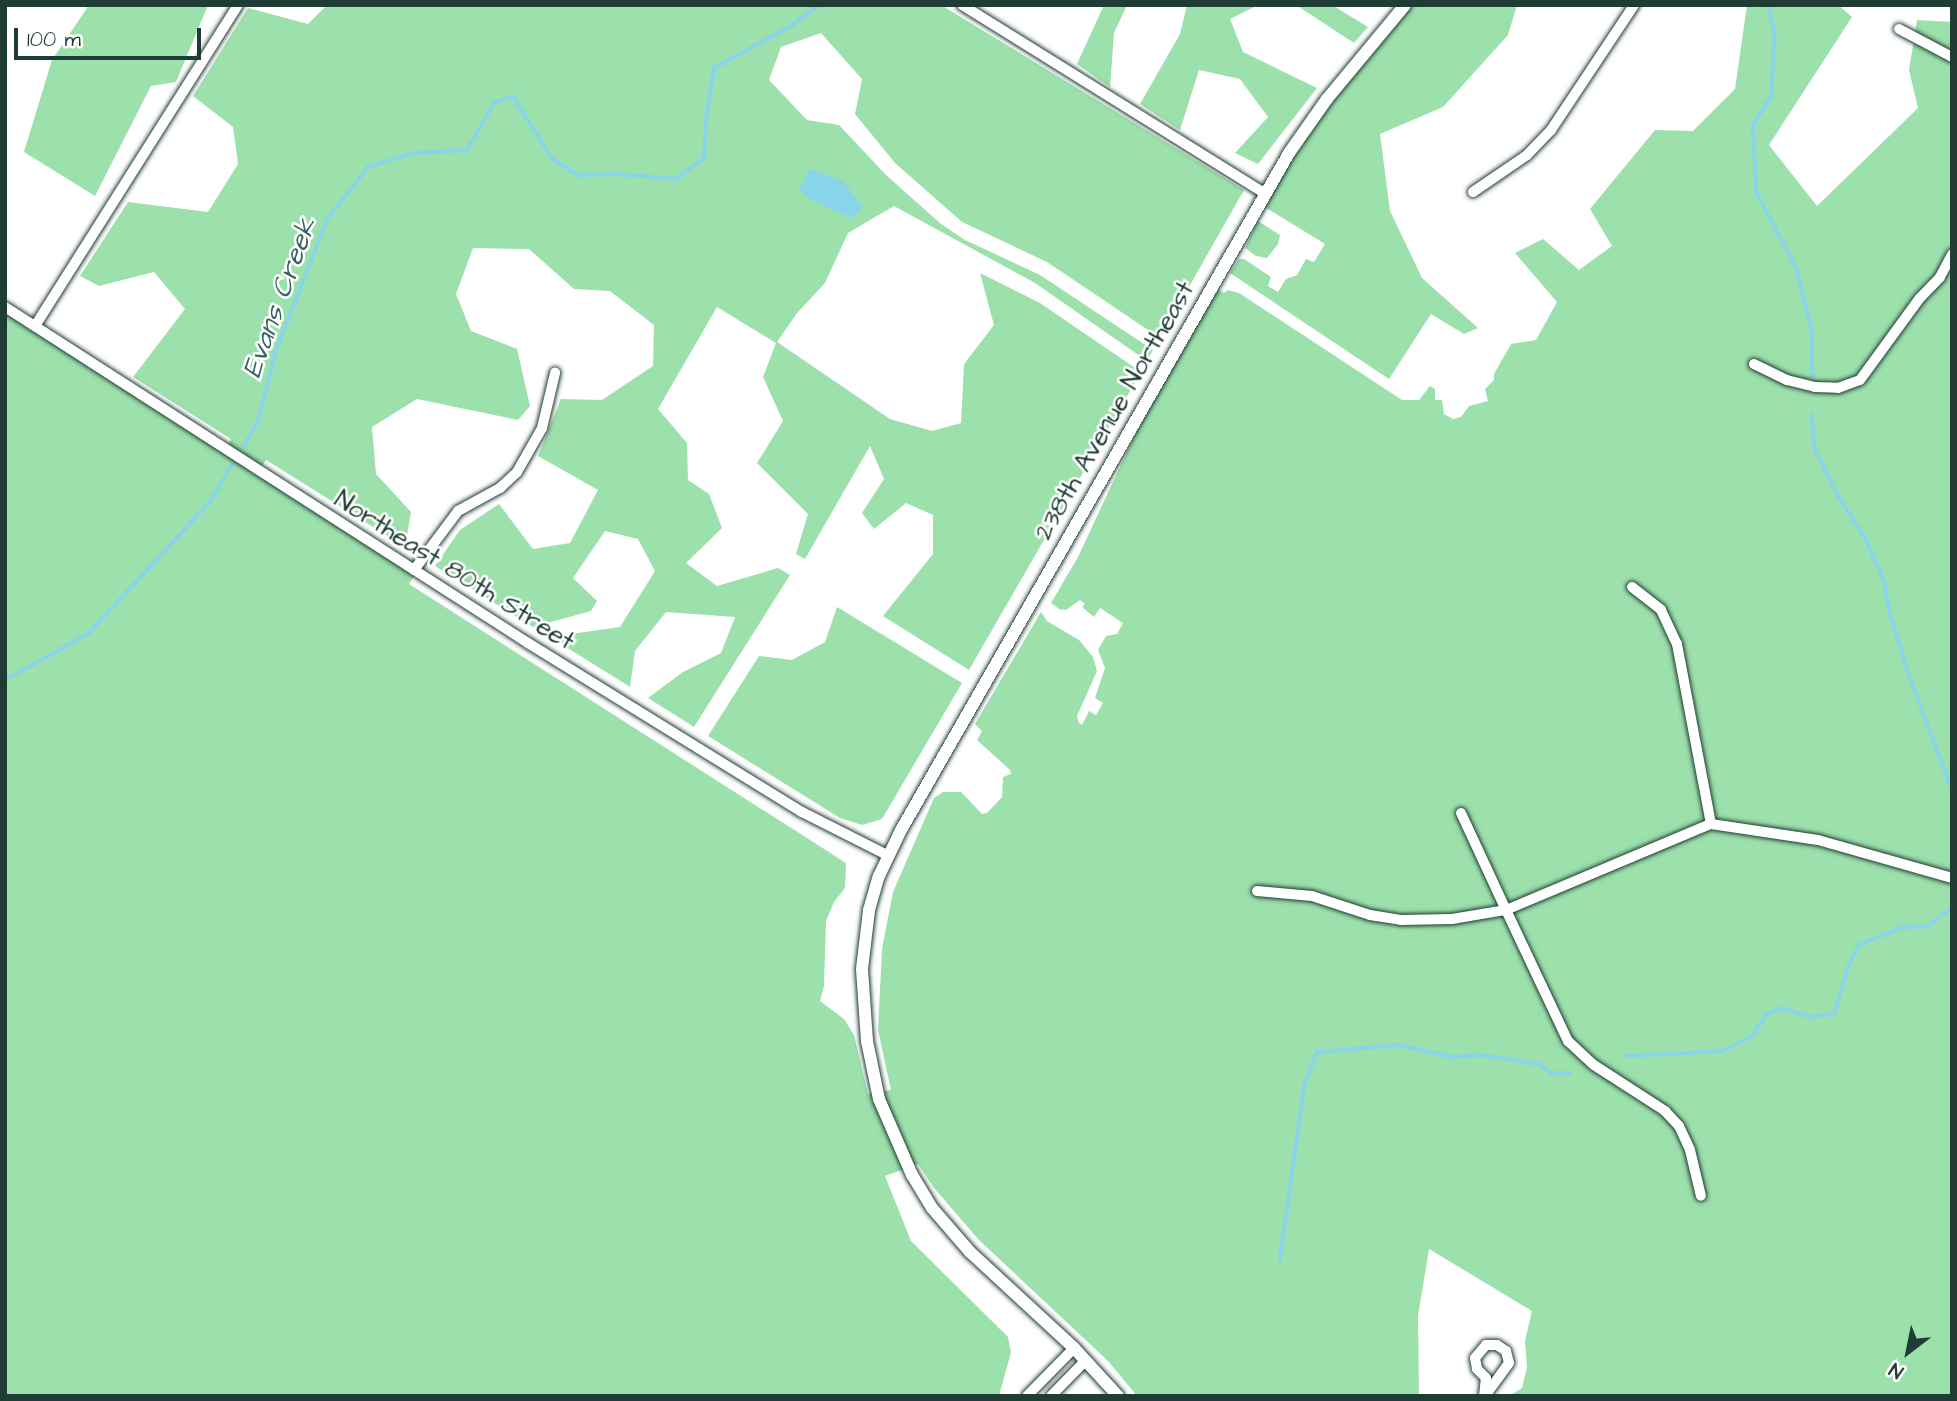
<!DOCTYPE html>
<style>
body{margin:0}
#map{position:relative;width:1957px;height:1401px;overflow:hidden;background:#fff;font-family:"Architects Daughter",sans-serif}
div>[style]{position:absolute}
[style*='--x']{left:calc(var(--x)*1px);top:calc(var(--y)*1px);width:calc(var(--w)*1px);rotate:calc(var(--a)*1deg)}
.green>*{inset:0;background:#9ce0ac}
.water>*{inset:0;background:#88d4e9}
.stream>*{height:3.5px;margin:-1.75px;padding:0 1.75px;transform-origin:1.75px;border-radius:1.75px;background:#88d4e9}
.roads{filter:drop-shadow(0 0 2px #1f3d34) drop-shadow(0 0 2px #1f3d34)}
.minor>*{height:10px;margin:-5px;padding:0 5px;transform-origin:5px;border-radius:5px;background:#fff}
.tertiary>*{height:12px;margin:-6px;padding:0 6px;transform-origin:6px;border-radius:6px;background:#fff}
span{translate:-50% -50%;white-space:nowrap;text-align:center;line-height:1.15;-webkit-text-stroke:5px #fff;paint-order:stroke}
.street-label{font-size:26px;color:#1f3d34}
.water-label{font-size:28px;color:#396361;font-style:italic}
.frame{position:absolute;inset:0;border:7px solid #1f3d34;pointer-events:none}
.north{position:absolute;left:1873px;top:1317px;width:70px;height:70px;-webkit-text-stroke:5px #fff;paint-order:stroke;rotate:212deg;font-size:19px;font-weight:700;line-height:28px;text-align:center;color:#1f3d34}
.north::after{content:'';display:block;margin:auto;width:24px;height:32px;background:#1f3d34;clip-path:polygon(50% 0,100% 100%,50% 72%,0 100%)}
.scale{position:absolute;left:14px;top:28px;width:187px;height:32px;box-sizing:border-box;border:4px solid #1f3d34;border-top:0;padding-left:9px;font-size:21px;line-height:24px;white-space:nowrap;color:#1f3d34;-webkit-text-stroke:5px #fff;paint-order:stroke}
</style>
<div id="map">
<div class="green">
<i style="clip-path:polygon(89px 5px,208px 5px,176px 82px,151px 86px,95px 196px,24px 152px,52px 60px)"></i>
<i style="clip-path:polygon(327px 5px,941px 5px,1244px 190px,1160px 338px,1047px 262px,962px 222px,895px 163px,855px 114px,862px 79px,821px 33px,781px 47px,769px 80px,807px 120px,839px 125px,886px 175px,941px 224px,965px 240px,1040px 275px,1153px 350px,1147px 361px,1035px 283px,894px 206px,848px 233px,825px 283px,797px 313px,777px 342px,890px 419px,932px 431px,961px 423px,964px 364px,994px 325px,980px 273px,1040px 303px,1141px 372px,969px 670px,883px 616px,933px 554px,933px 515px,906px 503px,874px 529px,862px 513px,884px 479px,870px 446px,805px 559px,796px 554px,808px 514px,757px 463px,783px 421px,763px 377px,776px 343px,717px 307px,658px 409px,687px 443px,688px 480px,709px 494px,722px 528px,686px 563px,717px 586px,778px 568px,790px 575px,694px 727px,648px 698px,683px 672px,721px 653px,735px 617px,666px 612px,635px 651px,630px 687px,550px 637px,620px 627px,655px 571px,638px 539px,605px 531px,573px 578px,597px 601px,591px 611px,533px 627px,435px 566px,460px 530px,499px 504px,533px 549px,570px 543px,598px 490px,538px 456px,561px 399px,602px 400px,653px 366px,654px 325px,610px 291px,574px 289px,529px 249px,473px 248px,456px 294px,471px 331px,517px 349px,530px 406px,518px 420px,417px 399px,372px 427px,376px 474px,411px 512px,405px 547px,266px 460px,261px 468px,419px 568px,409px 584px,846px 863px,845px 888px,834px 902px,826px 921px,824px 986px,820px 1001px,844px 1019px,854px 1035px,868px 1094px,891px 1090px,878px 1030px,882px 949px,893px 892px,934px 798px,943px 792px,961px 792px,982px 814px,987px 813px,1002px 797px,1003px 777px,1011px 774px,1010px 770px,977px 740px,982px 731px,975px 724px,1041px 612px,1047px 621px,1079px 640px,1093px 657px,1097px 671px,1077px 716px,1079px 723px,1082px 725px,1089px 711px,1096px 715px,1103px 703px,1095px 698px,1105px 668px,1098px 650px,1106px 636px,1117px 634px,1123px 623px,1100px 608px,1094px 617px,1082px 607px,1085px 604px,1080px 600px,1066px 610px,1059px 609px,1051px 603px,1078px 557px,1171px 358px,1212px 286px,1224px 293px,1228px 290px,1239px 293px,1402px 400px,1419px 400px,1430px 386px,1435px 389px,1435px 400px,1442px 400px,1444px 414px,1453px 419px,1461px 417px,1469px 406px,1488px 401px,1485px 389px,1494px 380px,1494px 374px,1511px 344px,1536px 340px,1557px 302px,1515px 253px,1543px 239px,1579px 270px,1612px 246px,1590px 209px,1655px 130px,1693px 131px,1735px 89px,1747px 5px,1838px 5px,1852px 17px,1769px 145px,1817px 206px,1918px 108px,1909px 70px,1917px 20px,1952px 22px,1952px 1396px,1509px 1396px,1522px 1388px,1527px 1367px,1525px 1341px,1532px 1311px,1429px 1249px,1418px 1316px,1419px 1396px,1137px 1396px,1108px 1361px,979px 1240px,934px 1188px,918px 1164px,885px 1176px,911px 1241px,1008px 1337px,1011px 1352px,999px 1396px,5px 1396px,5px 307px,227px 446px,231px 439px,133px 377px,185px 309px,154px 272px,99px 286px,80px 276px,128px 202px,208px 212px,238px 164px,233px 127px,193px 96px,248px 8px,308px 24px)"></i>
<i style="clip-path:polygon(1104px 5px,1127px 5px,1114px 33px,1110px 87px,1077px 64px)"></i>
<i style="clip-path:polygon(1187px 5px,1258px 5px,1230px 19px,1243px 52px,1317px 88px,1258px 164px,1235px 153px,1268px 117px,1240px 79px,1199px 70px,1180px 130px,1140px 104px,1180px 34px)"></i>
<i style="clip-path:polygon(1296px 5px,1332px 5px,1368px 27px,1354px 43px)"></i>
<i style="clip-path:polygon(1405px 5px,1517px 5px,1508px 35px,1443px 107px,1380px 134px,1390px 211px,1422px 278px,1478px 328px,1464px 334px,1431px 314px,1389px 379px,1230px 273px,1239px 259px,1244px 259px,1271px 277px,1268px 286px,1278px 292px,1286px 279px,1297px 275px,1306px 259px,1314px 262px,1325px 244px,1260px 204px,1289px 153px)"></i>
<i style="clip-path:polygon(1258px 221px,1280px 235px,1278px 244px,1267px 258px,1256px 256px,1245px 248px)"></i>
<i style="clip-path:polygon(837px 607px,962px 683px,882px 819px,862px 825px,840px 818px,708px 736px,759px 656px,792px 660px,825px 642px)"></i>
</div>
<div class="water">
<i style="clip-path:polygon(809px 169px,843px 181px,863px 207px,852px 218px,814px 201px,799px 190px)"></i>
</div>
<div class="stream">
<i style="--x:1768;--y:5;--w:29;--a:76"></i>
<i style="--x:1775;--y:33;--w:62;--a:92.8"></i>
<i style="--x:1772;--y:95;--w:37;--a:121"></i>
<i style="--x:1753;--y:127;--w:66;--a:86.5"></i>
<i style="--x:1757;--y:193;--w:84;--a:62.2"></i>
<i style="--x:1796;--y:267;--w:64;--a:75.5"></i>
<i style="--x:1812;--y:329;--w:47;--a:88.8"></i>
<i style="--x:1812;--y:415;--w:33;--a:85"></i>
<i style="--x:1815;--y:448;--w:55;--a:63.9"></i>
<i style="--x:1839;--y:497;--w:50;--a:57.3"></i>
<i style="--x:1866;--y:539;--w:45;--a:66.3"></i>
<i style="--x:1884;--y:580;--w:37;--a:79"></i>
<i style="--x:1891;--y:616;--w:61;--a:72.8"></i>
<i style="--x:1909;--y:674;--w:123;--a:69.5"></i>
<i style="--x:244;--y:445;--w:27;--a:-59"></i>
<i style="--x:258;--y:422;--w:74;--a:-76"></i>
<i style="--x:276;--y:350;--w:142;--a:-68.5"></i>
<i style="--x:328;--y:218;--w:65;--a:-51.9"></i>
<i style="--x:368;--y:167;--w:47;--a:-17.3"></i>
<i style="--x:413;--y:153;--w:54;--a:-3.2"></i>
<i style="--x:467;--y:150;--w:54;--a:-60.1"></i>
<i style="--x:494;--y:103;--w:20;--a:-20"></i>
<i style="--x:513;--y:96;--w:73;--a:57.8"></i>
<i style="--x:552;--y:158;--w:31;--a:33"></i>
<i style="--x:578;--y:175;--w:40;--a:-1.4"></i>
<i style="--x:618;--y:174;--w:58;--a:4.9"></i>
<i style="--x:676;--y:179;--w:34;--a:-36"></i>
<i style="--x:704;--y:159;--w:39;--a:-87"></i>
<i style="--x:706;--y:120;--w:53;--a:-81.3"></i>
<i style="--x:714;--y:68;--w:88;--a:-28.6"></i>
<i style="--x:791;--y:26;--w:35;--a:-37"></i>
<i style="--x:5;--y:680;--w:95;--a:-29"></i>
<i style="--x:88;--y:634;--w:180;--a:-47.3"></i>
<i style="--x:210;--y:502;--w:45;--a:-59.5"></i>
<i style="--x:1627;--y:1056;--w:96;--a:-3"></i>
<i style="--x:1723;--y:1051;--w:33;--a:-27"></i>
<i style="--x:1752;--y:1036;--w:25;--a:-56"></i>
<i style="--x:1766;--y:1015;--w:17;--a:-24"></i>
<i style="--x:1782;--y:1008;--w:28;--a:18"></i>
<i style="--x:1809;--y:1017;--w:25;--a:-7"></i>
<i style="--x:1834;--y:1014;--w:49;--a:-73.4"></i>
<i style="--x:1848;--y:967;--w:25;--a:-63"></i>
<i style="--x:1859;--y:945;--w:48;--a:-21.8"></i>
<i style="--x:1904;--y:927;--w:24;--a:-2"></i>
<i style="--x:1928;--y:926;--w:29;--a:-38"></i>
<i style="--x:1280;--y:1260;--w:176;--a:-82.1"></i>
<i style="--x:1304;--y:1086;--w:36;--a:-69"></i>
<i style="--x:1317;--y:1052;--w:82;--a:-4.9"></i>
<i style="--x:1399;--y:1045;--w:55;--a:12.5"></i>
<i style="--x:1453;--y:1057;--w:28;--a:-4"></i>
<i style="--x:1481;--y:1055;--w:59;--a:8.8"></i>
<i style="--x:1539;--y:1064;--w:16;--a:35"></i>
<i style="--x:1552;--y:1073;--w:18;--a:0"></i>
</div>
<div class="roads">
<div class="minor">
<i style="--x:962;--y:5;--w:358;--a:31.9"></i>
<i style="--x:1899;--y:29;--w:60;--a:27.8"></i>
<i style="--x:1473;--y:192;--w:65;--a:-34.4"></i>
<i style="--x:1527;--y:155;--w:35;--a:-46"></i>
<i style="--x:1551;--y:130;--w:150;--a:-56.4"></i>
<i style="--x:5;--y:307;--w:622;--a:32.72"></i>
<i style="--x:528;--y:643;--w:322;--a:31.7"></i>
<i style="--x:802;--y:812;--w:97;--a:26.8"></i>
<i style="--x:35;--y:326;--w:380;--a:-57.7"></i>
<i style="--x:1754;--y:364;--w:37;--a:26"></i>
<i style="--x:1787;--y:380;--w:29;--a:14"></i>
<i style="--x:1815;--y:387;--w:23;--a:2"></i>
<i style="--x:1838;--y:388;--w:23;--a:-20"></i>
<i style="--x:1860;--y:380;--w:100;--a:-53.9"></i>
<i style="--x:1919;--y:299;--w:30;--a:-46"></i>
<i style="--x:1940;--y:277;--w:26;--a:-62"></i>
<i style="--x:414;--y:570;--w:74;--a:-53.3"></i>
<i style="--x:458;--y:511;--w:48;--a:-28.7"></i>
<i style="--x:500;--y:488;--w:23;--a:-43"></i>
<i style="--x:517;--y:472;--w:51;--a:-60.4"></i>
<i style="--x:542;--y:428;--w:57;--a:-76.7"></i>
<i style="--x:1632;--y:587;--w:37;--a:38"></i>
<i style="--x:1661;--y:610;--w:38;--a:65"></i>
<i style="--x:1677;--y:644;--w:183;--a:79.3"></i>
<i style="--x:1461;--y:813;--w:107;--a:65.1"></i>
<i style="--x:1506;--y:910;--w:222;--a:-22.8"></i>
<i style="--x:1711;--y:824;--w:108;--a:8.5"></i>
<i style="--x:1818;--y:840;--w:139;--a:15.8"></i>
<i style="--x:1257;--y:891;--w:55;--a:5.2"></i>
<i style="--x:1312;--y:896;--w:61;--a:18.1"></i>
<i style="--x:1370;--y:915;--w:31;--a:9"></i>
<i style="--x:1401;--y:920;--w:51;--a:-1.1"></i>
<i style="--x:1452;--y:919;--w:55;--a:-9.5"></i>
<i style="--x:1506;--y:910;--w:145;--a:64.7"></i>
<i style="--x:1568;--y:1041;--w:35;--a:43"></i>
<i style="--x:1594;--y:1065;--w:85;--a:32.9"></i>
<i style="--x:1665;--y:1111;--w:21;--a:47"></i>
<i style="--x:1679;--y:1126;--w:26;--a:65"></i>
<i style="--x:1690;--y:1150;--w:47;--a:76.6"></i>
<i style="--x:1027;--y:1396;--w:67;--a:-45.6"></i>
<i style="--x:1051;--y:1396;--w:50;--a:-45.8"></i>
<i style="--x:1484;--y:1396;--w:18;--a:-84"></i>
<i style="--x:1486;--y:1378;--w:13;--a:-135"></i>
<i style="--x:1477;--y:1369;--w:11;--a:-100"></i>
<i style="--x:1475;--y:1358;--w:17;--a:-50"></i>
<i style="--x:1486;--y:1345;--w:11;--a:0"></i>
<i style="--x:1497;--y:1345;--w:11;--a:34"></i>
<i style="--x:1506;--y:1351;--w:12;--a:76"></i>
<i style="--x:1509;--y:1363;--w:41;--a:126"></i>
</div>
<div class="tertiary">
<i style="--x:1118;--y:1396;--w:65;--a:-132.5"></i>
<i style="--x:1074;--y:1348;--w:142;--a:-137.3"></i>
<i style="--x:970;--y:1252;--w:58;--a:-130.8"></i>
<i style="--x:932;--y:1208;--w:39;--a:-121"></i>
<i style="--x:912;--y:1175;--w:83;--a:-113.5"></i>
<i style="--x:879;--y:1099;--w:59;--a:-101.7"></i>
<i style="--x:867;--y:1041;--w:72;--a:-94"></i>
<i style="--x:862;--y:969;--w:59;--a:-83.2"></i>
<i style="--x:869;--y:910;--w:35;--a:-74"></i>
<i style="--x:879;--y:876;--w:51;--a:-64.4"></i>
<i style="--x:901;--y:830;--w:780;--a:-60.18"></i>
<i style="--x:1289;--y:153;--w:66;--a:-54.9"></i>
<i style="--x:1327;--y:99;--w:122;--a:-50.3"></i>
</div>
</div>
<div class="street-label">
<span style="left:1115px;top:411px;rotate:-60deg">238th Avenue Northeast</span>
<span style="left:454px;top:571px;rotate:32deg">Northeast 80th Street</span>
</div>
<div class="water-label">
<span style="left:280px;top:298px;rotate:-70deg">Evans Creek</span>
</div>
<div class="frame"></div>
<div class="north">N</div>
<div class="scale">100 m</div>
</div>
